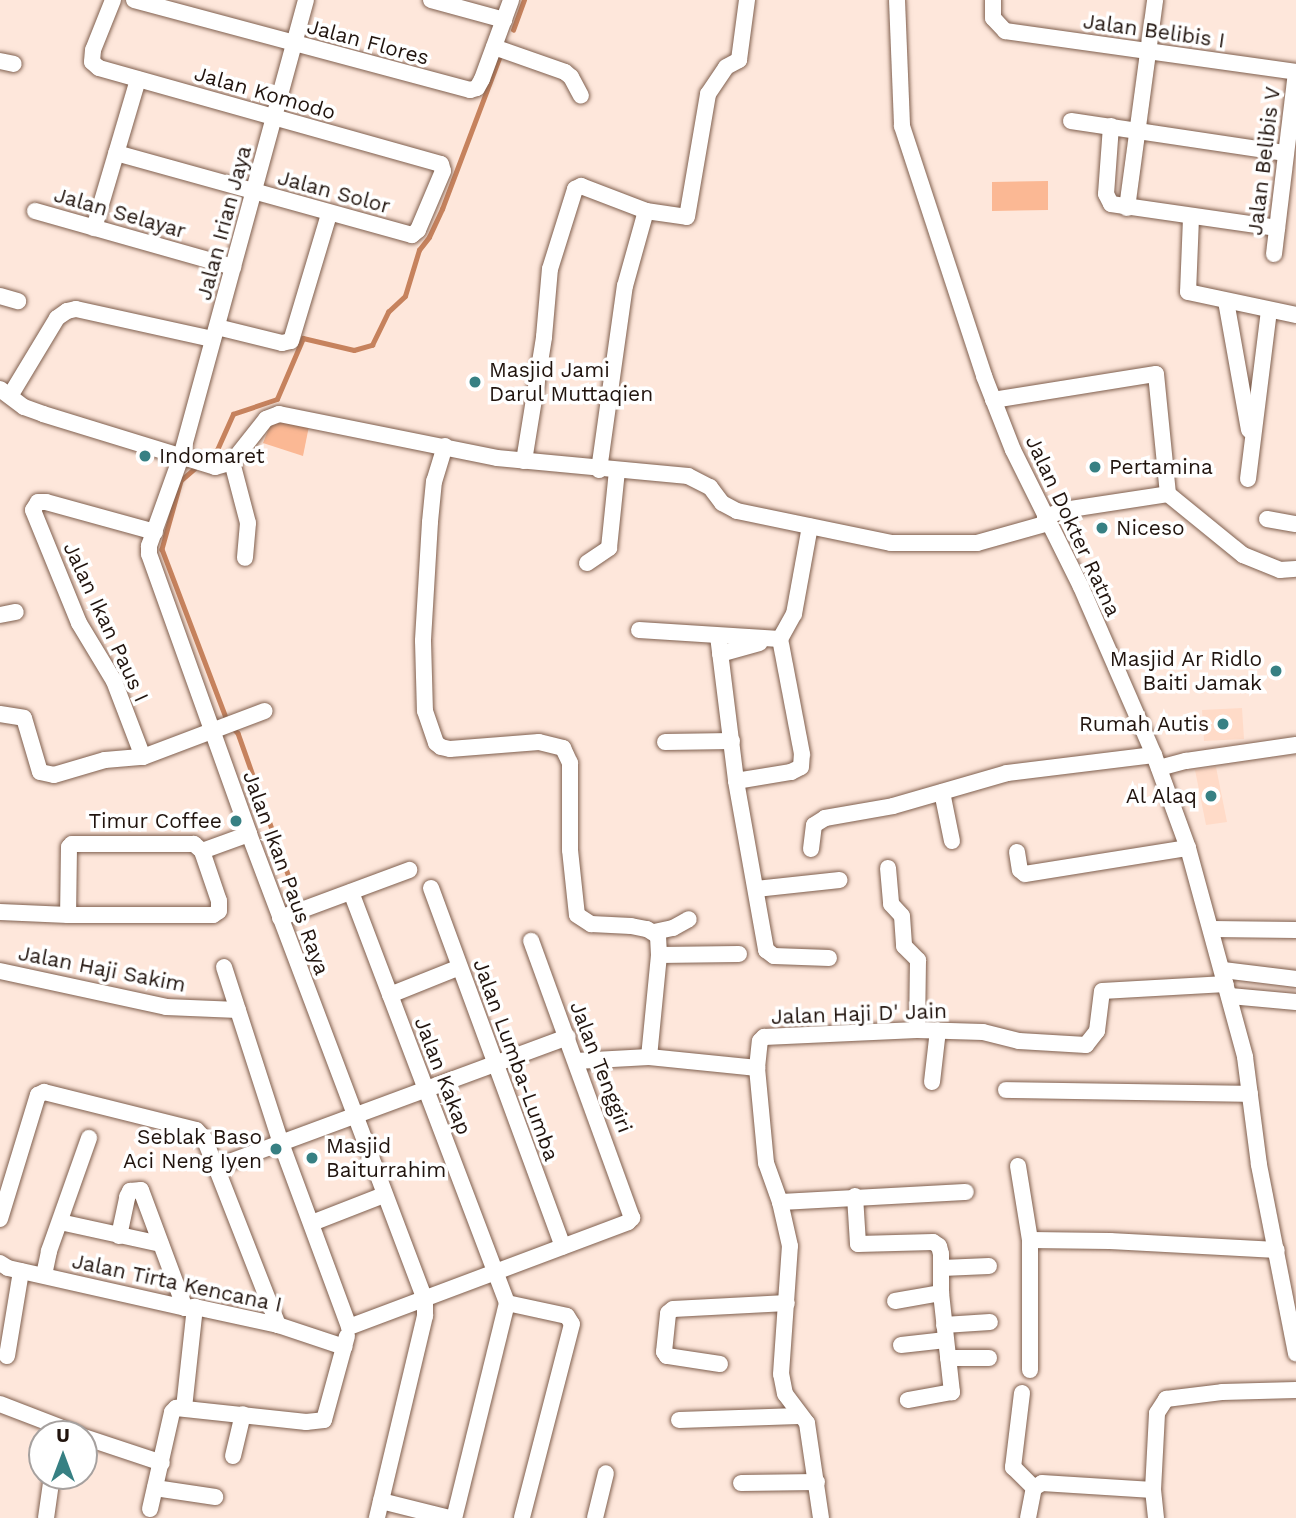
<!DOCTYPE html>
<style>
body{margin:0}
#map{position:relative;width:1296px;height:1518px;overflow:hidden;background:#fee7db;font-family:"Work Sans",sans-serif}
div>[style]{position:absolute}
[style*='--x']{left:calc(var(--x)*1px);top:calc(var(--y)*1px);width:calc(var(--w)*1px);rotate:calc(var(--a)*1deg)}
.built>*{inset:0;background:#ffdbc8}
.green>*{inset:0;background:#fbb894}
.stream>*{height:4.5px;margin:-2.25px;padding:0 2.25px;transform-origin:2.25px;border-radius:2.25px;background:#c6825d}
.roads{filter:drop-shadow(0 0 2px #7f5f4e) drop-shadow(0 0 2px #7f5f4e)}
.minor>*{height:16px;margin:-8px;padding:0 8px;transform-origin:8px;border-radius:8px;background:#fff}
.dots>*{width:19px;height:19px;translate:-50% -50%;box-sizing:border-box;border:4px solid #fff;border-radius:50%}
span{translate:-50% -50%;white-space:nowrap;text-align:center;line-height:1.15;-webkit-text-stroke:7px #fff;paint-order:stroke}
.street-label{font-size:21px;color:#21140e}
.poi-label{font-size:21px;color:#21140e}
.left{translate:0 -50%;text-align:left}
.right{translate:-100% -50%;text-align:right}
.north{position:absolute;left:28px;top:1420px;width:70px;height:70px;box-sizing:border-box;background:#fff;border:2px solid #a6a19f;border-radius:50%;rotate:0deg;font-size:19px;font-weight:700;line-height:28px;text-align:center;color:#21140e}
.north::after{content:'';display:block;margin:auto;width:24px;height:32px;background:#378083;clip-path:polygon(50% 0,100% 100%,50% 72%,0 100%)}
</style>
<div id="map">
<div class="built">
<i style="clip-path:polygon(1242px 708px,1244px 739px,1204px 741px,1202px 710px)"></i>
<i style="clip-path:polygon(1216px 767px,1227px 822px,1206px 825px,1195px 770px)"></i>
</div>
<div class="green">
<i style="clip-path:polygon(1048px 181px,1048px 210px,992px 211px,992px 182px)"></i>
<i style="clip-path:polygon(278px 420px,309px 426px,303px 456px,263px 443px,271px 423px)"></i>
</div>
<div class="stream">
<i style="--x:513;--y:30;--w:32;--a:-70"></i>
<i style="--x:206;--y:459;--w:14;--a:-39"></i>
<i style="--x:217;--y:450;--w:39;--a:-66"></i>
<i style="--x:233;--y:414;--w:46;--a:-18.8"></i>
<i style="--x:277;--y:399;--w:66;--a:-66.9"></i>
<i style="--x:303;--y:338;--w:52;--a:13.2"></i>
<i style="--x:354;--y:350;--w:19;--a:-16"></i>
<i style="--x:372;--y:345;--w:37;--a:-64"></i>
<i style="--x:388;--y:312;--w:23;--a:-43"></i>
<i style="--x:405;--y:296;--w:48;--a:-73.1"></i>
<i style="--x:419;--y:250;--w:16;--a:-52"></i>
<i style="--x:429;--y:237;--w:31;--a:-65"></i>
<i style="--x:442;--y:209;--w:167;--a:-69.3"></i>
<i style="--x:197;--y:467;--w:21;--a:139"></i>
<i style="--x:181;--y:481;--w:71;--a:105.6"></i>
<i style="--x:162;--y:549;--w:183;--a:69.2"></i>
<i style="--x:232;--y:727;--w:8;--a:45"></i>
<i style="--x:238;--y:733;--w:179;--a:70.5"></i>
</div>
<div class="roads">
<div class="minor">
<i style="--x:113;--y:0;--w:54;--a:111.8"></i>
<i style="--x:93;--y:50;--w:12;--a:95"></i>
<i style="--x:92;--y:62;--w:9;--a:41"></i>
<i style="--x:99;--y:68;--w:355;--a:15.7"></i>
<i style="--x:441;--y:164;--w:7;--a:74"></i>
<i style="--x:443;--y:171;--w:64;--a:113"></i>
<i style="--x:418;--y:230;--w:8;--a:140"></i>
<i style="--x:412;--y:235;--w:307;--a:-164.5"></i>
<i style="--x:134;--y:0;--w:348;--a:15"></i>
<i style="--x:470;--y:90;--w:7;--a:-16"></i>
<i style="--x:477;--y:88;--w:10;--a:-61"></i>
<i style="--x:482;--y:79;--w:84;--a:-69.8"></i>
<i style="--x:306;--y:0;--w:474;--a:105.3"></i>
<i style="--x:181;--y:457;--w:95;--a:109.8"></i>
<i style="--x:149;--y:546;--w:8;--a:90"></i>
<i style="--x:149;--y:554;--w:297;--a:70.3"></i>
<i style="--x:249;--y:834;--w:498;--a:69.3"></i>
<i style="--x:425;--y:1300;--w:16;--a:90"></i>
<i style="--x:425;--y:1316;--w:208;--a:103.4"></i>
<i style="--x:431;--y:0;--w:76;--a:15.3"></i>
<i style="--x:897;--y:0;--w:126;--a:87.7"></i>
<i style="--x:902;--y:126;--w:263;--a:71.8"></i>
<i style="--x:984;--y:376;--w:79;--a:68.6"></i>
<i style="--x:1013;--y:450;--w:153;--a:63.6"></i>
<i style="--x:1081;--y:587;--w:183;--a:66.5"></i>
<i style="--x:1154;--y:755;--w:99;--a:69.9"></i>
<i style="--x:1188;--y:848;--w:217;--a:74.7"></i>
<i style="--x:1245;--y:1057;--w:109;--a:82.6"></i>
<i style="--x:1259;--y:1165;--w:192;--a:78.9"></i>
<i style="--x:993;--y:0;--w:18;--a:90"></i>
<i style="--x:993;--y:18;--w:18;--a:47"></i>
<i style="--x:1005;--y:31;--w:294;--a:8"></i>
<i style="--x:494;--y:47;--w:75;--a:19.4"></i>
<i style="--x:565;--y:72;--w:8;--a:40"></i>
<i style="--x:571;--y:77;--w:21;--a:62"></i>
<i style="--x:0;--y:61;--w:14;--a:12"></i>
<i style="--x:1071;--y:121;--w:217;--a:8.5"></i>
<i style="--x:1111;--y:126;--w:68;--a:94.2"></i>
<i style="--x:1106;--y:194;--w:11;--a:63"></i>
<i style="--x:1111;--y:204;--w:168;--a:8.2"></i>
<i style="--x:1127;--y:208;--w:210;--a:-82.3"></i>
<i style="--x:35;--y:211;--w:206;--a:15.8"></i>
<i style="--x:1191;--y:218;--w:74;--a:92.3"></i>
<i style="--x:1188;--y:292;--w:110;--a:12"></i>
<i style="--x:94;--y:228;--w:155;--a:-73.5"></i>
<i style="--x:1274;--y:254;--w:183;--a:-83.1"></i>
<i style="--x:0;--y:296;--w:19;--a:16"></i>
<i style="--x:1226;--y:301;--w:131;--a:79.9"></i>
<i style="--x:217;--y:327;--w:67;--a:13.8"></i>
<i style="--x:282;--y:343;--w:9;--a:-13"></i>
<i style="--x:291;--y:341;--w:133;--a:-73.3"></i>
<i style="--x:0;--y:389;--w:30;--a:37"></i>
<i style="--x:24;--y:407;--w:20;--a:20"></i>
<i style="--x:43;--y:414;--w:180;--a:17.1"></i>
<i style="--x:215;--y:467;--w:18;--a:-16"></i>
<i style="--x:232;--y:462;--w:55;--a:-51.7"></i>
<i style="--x:266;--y:419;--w:14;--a:-21"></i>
<i style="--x:279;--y:414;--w:222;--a:11.4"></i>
<i style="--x:497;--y:458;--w:192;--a:5.4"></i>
<i style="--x:688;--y:476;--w:25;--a:27"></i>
<i style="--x:710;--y:487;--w:20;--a:53"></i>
<i style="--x:722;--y:503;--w:17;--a:28"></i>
<i style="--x:737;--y:511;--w:157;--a:11.7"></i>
<i style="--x:891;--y:543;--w:86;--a:0"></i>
<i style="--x:977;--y:543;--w:74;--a:-15.7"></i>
<i style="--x:10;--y:396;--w:91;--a:-58.9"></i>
<i style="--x:57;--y:318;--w:12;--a:-35"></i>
<i style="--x:67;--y:311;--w:9;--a:-13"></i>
<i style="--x:76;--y:309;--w:140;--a:12.4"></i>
<i style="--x:993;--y:400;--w:165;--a:-9.1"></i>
<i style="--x:1156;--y:374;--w:121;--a:84.3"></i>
<i style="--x:445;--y:446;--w:37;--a:107"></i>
<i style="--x:434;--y:481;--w:41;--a:95.6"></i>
<i style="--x:430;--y:522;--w:119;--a:93.4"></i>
<i style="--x:423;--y:641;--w:70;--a:88.4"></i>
<i style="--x:425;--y:711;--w:34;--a:71"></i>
<i style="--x:436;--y:743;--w:6;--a:39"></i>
<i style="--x:441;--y:747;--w:9;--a:13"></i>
<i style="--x:450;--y:749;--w:89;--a:-4.5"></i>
<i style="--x:539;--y:742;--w:25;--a:14"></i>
<i style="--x:563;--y:748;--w:17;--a:65"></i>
<i style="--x:570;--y:763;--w:87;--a:90"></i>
<i style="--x:570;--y:850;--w:65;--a:83.9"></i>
<i style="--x:577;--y:915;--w:17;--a:33"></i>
<i style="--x:591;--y:924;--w:40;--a:2.9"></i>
<i style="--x:631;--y:926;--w:16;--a:11"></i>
<i style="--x:647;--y:929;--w:13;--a:32"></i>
<i style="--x:658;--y:936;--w:19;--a:87"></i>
<i style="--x:659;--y:955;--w:102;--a:95.6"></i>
<i style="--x:524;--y:461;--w:126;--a:-80.8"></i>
<i style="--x:544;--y:337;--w:68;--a:-85"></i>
<i style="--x:550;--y:269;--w:84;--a:-72.6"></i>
<i style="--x:575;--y:189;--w:7;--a:-27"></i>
<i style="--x:581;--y:186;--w:70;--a:21"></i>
<i style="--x:646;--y:211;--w:41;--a:8.3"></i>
<i style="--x:687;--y:217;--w:125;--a:-80.3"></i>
<i style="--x:708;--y:94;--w:32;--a:-56"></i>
<i style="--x:726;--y:67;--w:15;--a:-28"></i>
<i style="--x:739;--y:60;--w:61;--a:-82.4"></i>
<i style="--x:232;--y:462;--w:63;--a:75.3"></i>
<i style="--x:248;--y:523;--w:35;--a:95"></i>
<i style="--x:599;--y:470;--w:186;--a:-82"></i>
<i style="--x:625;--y:286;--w:78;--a:-74.4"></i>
<i style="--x:1248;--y:479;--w:170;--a:-82.9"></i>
<i style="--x:1045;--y:517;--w:20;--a:-20"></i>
<i style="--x:1064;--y:510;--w:105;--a:-8.7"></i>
<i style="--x:1168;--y:494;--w:97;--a:39.1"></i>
<i style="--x:1243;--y:555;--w:40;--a:22"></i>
<i style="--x:1280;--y:570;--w:16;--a:-4"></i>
<i style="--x:1267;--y:519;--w:29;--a:10"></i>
<i style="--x:587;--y:563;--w:27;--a:-34"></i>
<i style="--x:609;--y:548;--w:77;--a:-84.1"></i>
<i style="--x:0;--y:615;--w:16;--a:-11"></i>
<i style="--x:639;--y:630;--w:141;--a:3.7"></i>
<i style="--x:780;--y:639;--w:29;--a:-61"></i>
<i style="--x:794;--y:614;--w:89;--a:-79.7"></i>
<i style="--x:718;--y:636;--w:146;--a:82.9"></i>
<i style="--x:736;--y:781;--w:172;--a:79.9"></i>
<i style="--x:766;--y:950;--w:10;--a:37"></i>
<i style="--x:774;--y:956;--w:55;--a:2.1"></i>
<i style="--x:720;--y:654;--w:41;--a:-15.4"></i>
<i style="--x:0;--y:714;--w:24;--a:9"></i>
<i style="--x:24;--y:718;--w:56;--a:73.5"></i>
<i style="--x:40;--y:772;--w:14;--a:12"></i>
<i style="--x:54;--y:775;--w:53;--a:-16.4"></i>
<i style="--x:105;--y:760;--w:38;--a:-5"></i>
<i style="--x:143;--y:757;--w:130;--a:-20.7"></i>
<i style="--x:665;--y:742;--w:67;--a:-0.9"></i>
<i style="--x:143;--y:757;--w:81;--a:-110.9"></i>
<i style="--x:114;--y:681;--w:68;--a:-121.1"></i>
<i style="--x:79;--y:623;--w:122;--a:-112.2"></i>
<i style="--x:33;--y:510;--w:9;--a:-58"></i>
<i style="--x:38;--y:502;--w:8;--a:0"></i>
<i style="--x:46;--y:502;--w:113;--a:15.4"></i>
<i style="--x:1159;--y:768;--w:28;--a:-15"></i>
<i style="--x:1186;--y:761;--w:111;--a:-8.3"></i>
<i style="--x:736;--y:781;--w:56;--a:-9.3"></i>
<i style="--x:791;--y:772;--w:11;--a:-27"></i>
<i style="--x:801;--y:767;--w:13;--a:-86"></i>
<i style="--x:802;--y:754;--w:117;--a:-100.8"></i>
<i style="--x:942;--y:792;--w:50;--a:78.5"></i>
<i style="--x:811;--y:849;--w:24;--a:-83"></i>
<i style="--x:814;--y:825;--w:13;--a:-32"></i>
<i style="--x:825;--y:818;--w:69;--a:-10"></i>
<i style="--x:893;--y:806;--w:119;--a:-16.1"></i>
<i style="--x:1007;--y:773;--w:148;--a:-7"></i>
<i style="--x:202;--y:851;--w:50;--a:-19.9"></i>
<i style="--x:1017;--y:852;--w:18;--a:81"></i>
<i style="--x:1020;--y:870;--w:6;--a:39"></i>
<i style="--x:1025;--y:874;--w:165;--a:-9.1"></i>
<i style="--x:888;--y:868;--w:36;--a:85"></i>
<i style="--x:891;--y:904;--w:16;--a:47"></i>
<i style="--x:902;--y:916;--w:30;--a:86"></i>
<i style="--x:904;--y:946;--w:20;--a:45"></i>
<i style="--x:918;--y:960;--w:70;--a:90.8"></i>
<i style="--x:431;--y:888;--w:382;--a:69.8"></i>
<i style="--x:756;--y:889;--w:84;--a:-6.1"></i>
<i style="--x:351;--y:892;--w:440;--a:69.2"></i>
<i style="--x:507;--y:1303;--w:221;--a:103.8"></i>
<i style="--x:0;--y:912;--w:68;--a:2.5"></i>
<i style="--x:68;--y:915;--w:145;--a:0"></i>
<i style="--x:213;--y:915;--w:7;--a:-34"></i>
<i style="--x:219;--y:911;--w:10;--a:-90"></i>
<i style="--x:219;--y:901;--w:53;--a:-108.8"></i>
<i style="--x:202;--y:851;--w:11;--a:-139"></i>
<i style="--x:194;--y:844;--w:122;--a:180"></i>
<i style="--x:72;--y:844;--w:4;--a:135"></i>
<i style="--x:69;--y:847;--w:68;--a:90.8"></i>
<i style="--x:280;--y:918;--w:138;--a:-20.4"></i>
<i style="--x:1212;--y:929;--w:84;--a:0.7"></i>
<i style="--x:654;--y:932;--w:19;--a:-12"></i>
<i style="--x:673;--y:928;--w:18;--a:-29"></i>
<i style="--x:659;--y:955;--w:80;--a:-0.7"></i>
<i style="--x:224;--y:967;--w:185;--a:72.1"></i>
<i style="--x:281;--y:1143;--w:196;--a:69.7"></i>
<i style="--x:1223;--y:970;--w:74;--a:7"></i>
<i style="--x:0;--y:971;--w:170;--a:12.2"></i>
<i style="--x:166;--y:1007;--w:72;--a:2.4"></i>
<i style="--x:390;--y:995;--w:75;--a:-21.8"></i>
<i style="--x:1230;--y:996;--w:66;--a:5.2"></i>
<i style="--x:576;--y:1061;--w:73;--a:-3.1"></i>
<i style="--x:649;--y:1057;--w:109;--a:5.8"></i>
<i style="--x:932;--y:1082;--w:52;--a:-83.4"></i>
<i style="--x:1006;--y:1090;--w:244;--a:0.9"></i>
<i style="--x:1018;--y:1166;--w:75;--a:80.8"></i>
<i style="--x:1030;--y:1240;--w:130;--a:90"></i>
<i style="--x:216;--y:1167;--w:375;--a:-20.3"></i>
<i style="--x:855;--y:1196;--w:48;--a:86.4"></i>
<i style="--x:858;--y:1244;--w:75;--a:-1.5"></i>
<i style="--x:933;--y:1242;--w:7;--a:34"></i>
<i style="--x:939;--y:1246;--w:8;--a:76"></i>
<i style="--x:941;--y:1254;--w:39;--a:90"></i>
<i style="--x:941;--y:1293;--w:100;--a:83.7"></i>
<i style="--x:952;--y:1392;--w:45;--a:169.7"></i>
<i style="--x:780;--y:1202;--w:186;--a:-3.1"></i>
<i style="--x:0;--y:1219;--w:130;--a:-73"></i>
<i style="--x:38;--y:1095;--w:7;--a:-27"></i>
<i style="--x:44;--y:1092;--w:157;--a:14"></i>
<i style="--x:196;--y:1130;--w:11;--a:45"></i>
<i style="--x:204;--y:1138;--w:31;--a:68"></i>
<i style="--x:216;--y:1167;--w:170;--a:68.6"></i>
<i style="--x:60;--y:1222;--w:103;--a:12.3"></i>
<i style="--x:312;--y:1223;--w:77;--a:-21.3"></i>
<i style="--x:119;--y:1236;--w:40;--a:-78"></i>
<i style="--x:127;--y:1197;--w:7;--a:-63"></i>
<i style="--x:130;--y:1191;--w:11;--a:-5"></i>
<i style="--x:141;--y:1190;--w:126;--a:69.6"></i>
<i style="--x:1030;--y:1240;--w:80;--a:0.7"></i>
<i style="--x:1110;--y:1241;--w:167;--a:3.1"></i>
<i style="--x:0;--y:1263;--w:9;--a:32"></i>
<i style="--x:8;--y:1268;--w:181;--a:12.7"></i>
<i style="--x:185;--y:1308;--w:10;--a:-6"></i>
<i style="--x:195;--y:1307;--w:85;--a:12.2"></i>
<i style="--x:278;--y:1325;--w:70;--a:18.4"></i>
<i style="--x:942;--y:1268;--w:47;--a:-2.4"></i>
<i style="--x:44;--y:1275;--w:25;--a:-78"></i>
<i style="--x:49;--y:1251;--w:120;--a:-70.5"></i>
<i style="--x:895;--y:1301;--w:47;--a:-9.9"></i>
<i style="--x:507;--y:1303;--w:61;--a:12.2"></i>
<i style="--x:567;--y:1316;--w:9;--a:58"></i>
<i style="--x:572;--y:1324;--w:200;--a:104.5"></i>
<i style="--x:944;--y:1325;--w:46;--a:-3.7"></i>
<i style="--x:349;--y:1327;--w:298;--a:-20.6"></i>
<i style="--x:628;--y:1222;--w:6;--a:-45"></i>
<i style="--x:632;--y:1218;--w:295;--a:-110"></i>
<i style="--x:901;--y:1345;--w:45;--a:-6.3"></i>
<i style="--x:7;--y:1356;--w:86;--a:-80.6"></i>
<i style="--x:948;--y:1358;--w:41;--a:0"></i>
<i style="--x:720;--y:1364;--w:54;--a:-171.4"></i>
<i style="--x:667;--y:1356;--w:5;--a:-127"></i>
<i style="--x:664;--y:1352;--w:39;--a:-84"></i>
<i style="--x:668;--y:1313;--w:6;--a:-39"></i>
<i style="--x:673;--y:1309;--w:114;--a:-3"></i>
<i style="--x:1022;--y:1393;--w:75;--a:96.9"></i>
<i style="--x:1013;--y:1467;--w:30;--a:45"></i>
<i style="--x:0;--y:1404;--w:84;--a:21"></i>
<i style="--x:184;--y:1408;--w:102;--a:-83.8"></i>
<i style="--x:679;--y:1420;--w:120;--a:-1.9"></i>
<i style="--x:84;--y:1437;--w:82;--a:18.4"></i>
<i style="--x:233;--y:1456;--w:43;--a:-76.6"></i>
<i style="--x:741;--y:1483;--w:76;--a:-0.8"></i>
<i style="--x:155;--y:1488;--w:61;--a:8.5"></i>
<i style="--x:381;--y:1501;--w:70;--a:14"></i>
<i style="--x:150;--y:1509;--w:99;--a:-77.2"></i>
<i style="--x:172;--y:1412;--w:6;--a:-45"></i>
<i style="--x:176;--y:1408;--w:131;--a:6.1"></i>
<i style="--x:306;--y:1422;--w:18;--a:-6"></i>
<i style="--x:324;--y:1420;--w:87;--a:-74.7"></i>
<i style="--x:46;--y:1518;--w:42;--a:-81.9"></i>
<i style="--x:595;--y:1518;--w:46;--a:-76.3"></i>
<i style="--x:821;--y:1518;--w:96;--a:-98.4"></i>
<i style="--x:807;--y:1423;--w:36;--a:-127"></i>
<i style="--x:785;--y:1394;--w:20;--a:-101"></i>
<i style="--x:781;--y:1374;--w:128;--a:-86"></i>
<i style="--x:790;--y:1246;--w:45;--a:-102.8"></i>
<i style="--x:780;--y:1202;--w:41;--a:-109.7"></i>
<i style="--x:766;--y:1163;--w:95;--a:-95.4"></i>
<i style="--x:757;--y:1068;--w:27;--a:-84"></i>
<i style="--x:760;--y:1041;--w:6;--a:-45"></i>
<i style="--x:764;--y:1037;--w:153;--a:-2.6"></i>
<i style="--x:917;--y:1030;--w:66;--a:1.7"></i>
<i style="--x:983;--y:1032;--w:37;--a:14"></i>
<i style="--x:1019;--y:1041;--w:67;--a:3.4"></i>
<i style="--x:1086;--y:1045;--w:18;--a:-52"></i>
<i style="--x:1097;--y:1031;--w:40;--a:-82.9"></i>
<i style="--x:1102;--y:991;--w:124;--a:-3.2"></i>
<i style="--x:1028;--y:1518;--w:31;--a:-79"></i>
<i style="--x:1034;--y:1488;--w:9;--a:-32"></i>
<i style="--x:1042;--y:1483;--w:111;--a:3.6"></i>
<i style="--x:1156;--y:1518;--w:28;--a:-96"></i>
<i style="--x:1153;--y:1490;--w:77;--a:-87"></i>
<i style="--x:1157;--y:1413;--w:17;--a:-57"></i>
<i style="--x:1166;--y:1399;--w:56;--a:-7.1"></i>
<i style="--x:1222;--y:1392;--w:74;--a:-1.5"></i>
</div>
</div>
<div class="dots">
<i style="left:475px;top:382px;background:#378083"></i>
<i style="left:145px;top:456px;background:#378083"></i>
<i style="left:1095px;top:467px;background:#378083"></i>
<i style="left:1102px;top:528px;background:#378083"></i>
<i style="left:1276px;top:671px;background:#378083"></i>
<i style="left:1223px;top:724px;background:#378083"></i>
<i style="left:1211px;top:796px;background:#378083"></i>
<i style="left:236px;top:821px;background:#378083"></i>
<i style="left:276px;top:1149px;background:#378083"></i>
<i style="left:312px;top:1158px;background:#378083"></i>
</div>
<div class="street-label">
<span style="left:1154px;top:31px;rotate:8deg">Jalan Belibis I</span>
<span style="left:368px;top:42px;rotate:15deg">Jalan Flores</span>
<span style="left:265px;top:93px;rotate:16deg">Jalan Komodo</span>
<span style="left:1264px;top:161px;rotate:-83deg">Jalan Belibis V</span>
<span style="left:334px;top:192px;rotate:15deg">Jalan Solor</span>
<span style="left:120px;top:213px;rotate:16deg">Jalan Selayar</span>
<span style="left:224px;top:223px;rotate:-75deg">Jalan Irian Jaya</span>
<span style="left:1073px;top:526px;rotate:65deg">Jalan Dokter Ratna</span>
<span style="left:106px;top:622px;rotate:65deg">Jalan Ikan Paus I</span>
<span style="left:286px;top:873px;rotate:70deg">Jalan Ikan Paus Raya</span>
<span style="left:102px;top:969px;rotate:11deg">Jalan Haji Sakim</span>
<span style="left:859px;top:1014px;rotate:-2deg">Jalan Haji D' Jain</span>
<span style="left:516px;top:1060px;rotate:70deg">Jalan Lumba-Lumba</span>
<span style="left:601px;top:1067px;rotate:69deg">Jalan Tenggiri</span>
<span style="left:443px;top:1076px;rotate:69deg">Jalan Kakap</span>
<span style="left:177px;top:1283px;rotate:12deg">Jalan Tirta Kencana I</span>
</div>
<div class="poi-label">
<span class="left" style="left:489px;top:382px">Masjid Jami<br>Darul Muttaqien</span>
<span class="left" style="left:159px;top:456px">Indomaret</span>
<span class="left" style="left:1109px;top:467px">Pertamina</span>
<span class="left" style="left:1116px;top:528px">Niceso</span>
<span class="right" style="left:1262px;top:671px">Masjid Ar Ridlo<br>Baiti Jamak</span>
<span class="right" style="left:1209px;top:724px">Rumah Autis</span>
<span class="right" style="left:1197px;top:796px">Al Alaq</span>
<span class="right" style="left:222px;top:821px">Timur Coffee</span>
<span class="right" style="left:262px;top:1149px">Seblak Baso<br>Aci Neng Iyen</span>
<span class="left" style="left:326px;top:1158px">Masjid<br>Baiturrahim</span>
</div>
<div class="north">U</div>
</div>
